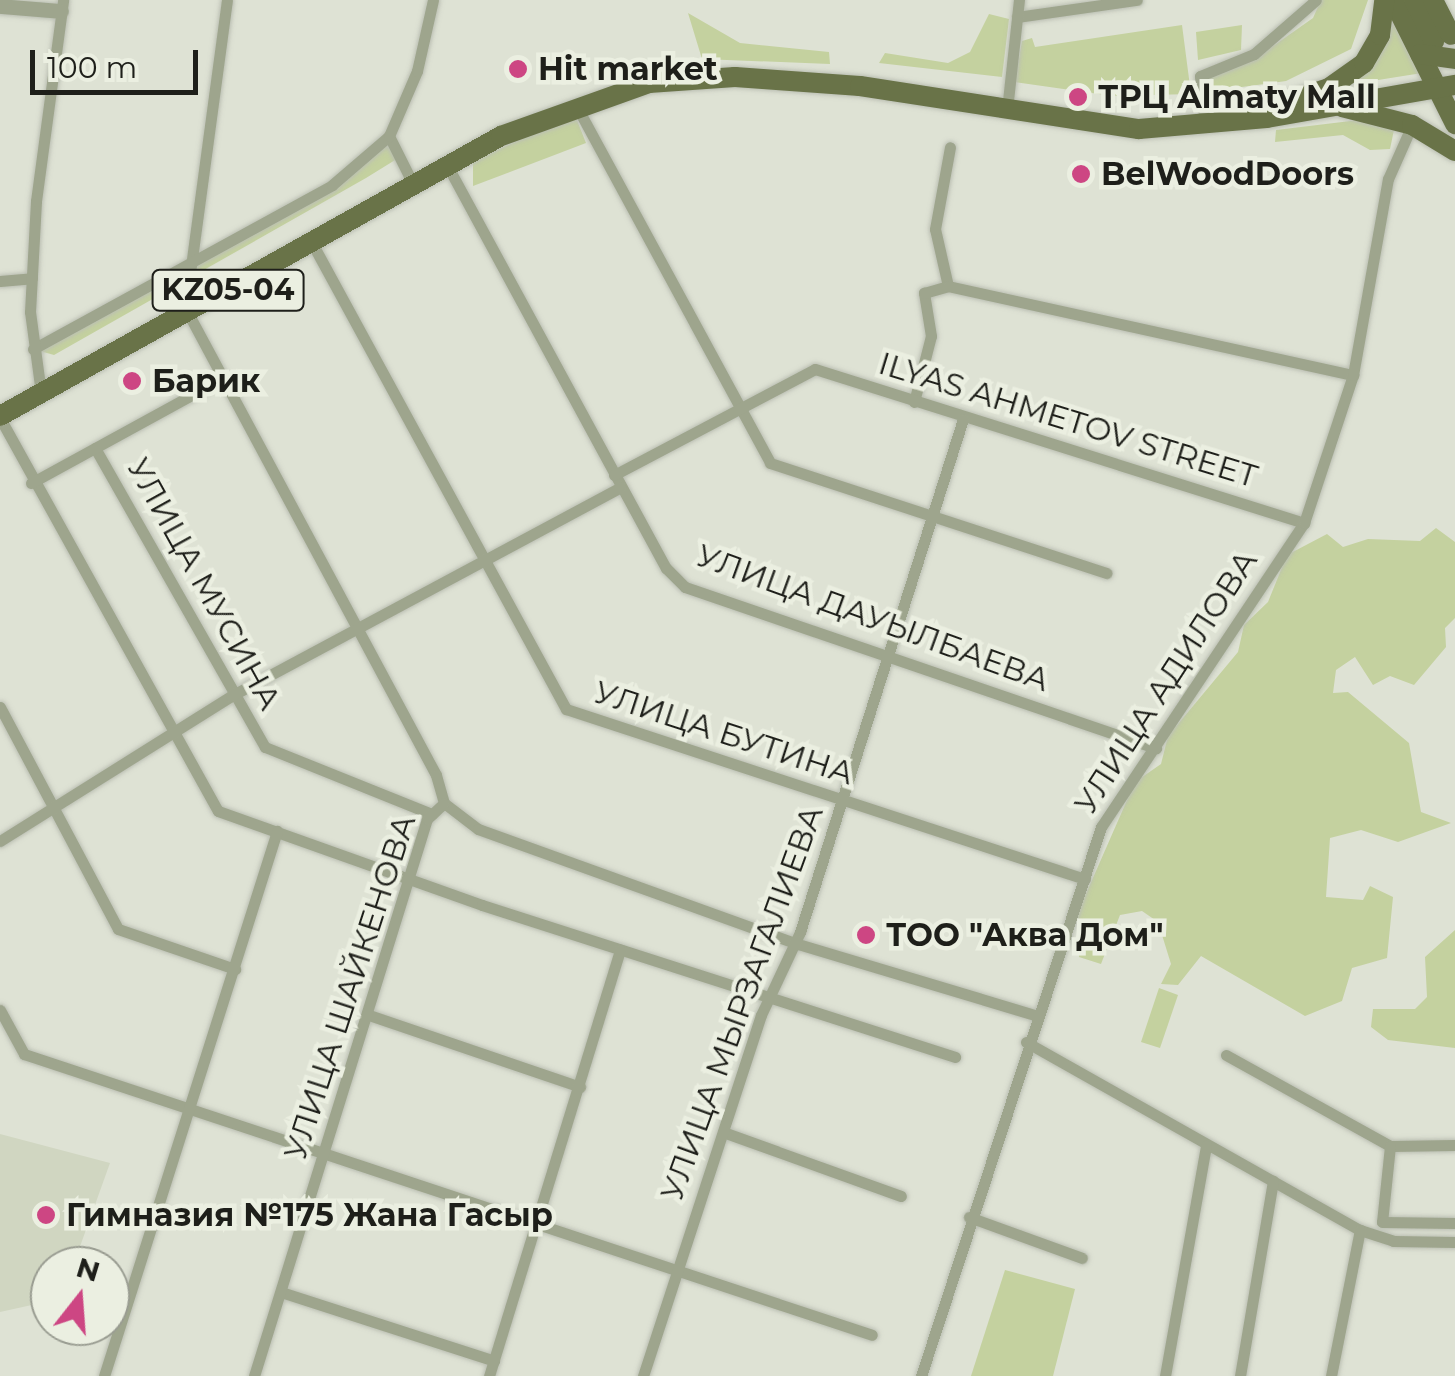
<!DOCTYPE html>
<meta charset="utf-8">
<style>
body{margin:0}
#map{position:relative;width:1455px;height:1376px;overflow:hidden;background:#dee2d4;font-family:Montserrat,sans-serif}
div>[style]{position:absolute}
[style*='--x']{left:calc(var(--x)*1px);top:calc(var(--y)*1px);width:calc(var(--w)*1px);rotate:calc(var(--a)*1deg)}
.built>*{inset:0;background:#d0d6c1}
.green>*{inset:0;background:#c4d19f}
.roads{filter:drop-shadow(0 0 2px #bbbfb3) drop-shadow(0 0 2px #bbbfb3)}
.minor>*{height:11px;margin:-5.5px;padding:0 5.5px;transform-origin:5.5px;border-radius:5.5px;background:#9ea58d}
.tertiary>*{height:15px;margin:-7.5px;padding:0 7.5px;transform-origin:7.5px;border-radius:7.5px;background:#9ea58d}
.primary>*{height:20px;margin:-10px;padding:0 10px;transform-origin:10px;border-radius:10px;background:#697348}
.dots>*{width:28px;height:28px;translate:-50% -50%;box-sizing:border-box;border:5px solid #ebefe1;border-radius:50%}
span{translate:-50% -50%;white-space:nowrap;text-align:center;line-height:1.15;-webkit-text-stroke:9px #ebefe1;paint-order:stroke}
.shield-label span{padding:2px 8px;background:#ebefe1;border:2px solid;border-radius:8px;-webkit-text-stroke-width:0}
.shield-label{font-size:30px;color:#1e1f1a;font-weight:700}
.poi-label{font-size:32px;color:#1e1f1a;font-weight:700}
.left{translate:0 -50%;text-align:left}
.street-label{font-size:32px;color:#1e1f1a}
.north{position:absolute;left:30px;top:1246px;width:100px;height:100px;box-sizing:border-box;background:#ebefe1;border:2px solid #999c91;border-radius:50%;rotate:17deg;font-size:28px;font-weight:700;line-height:40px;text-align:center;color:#1e1f1a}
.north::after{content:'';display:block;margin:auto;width:35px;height:45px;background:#cd4683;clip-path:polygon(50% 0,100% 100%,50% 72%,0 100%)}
.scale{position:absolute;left:30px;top:50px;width:168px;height:45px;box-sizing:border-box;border:5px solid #1e1f1a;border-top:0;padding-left:12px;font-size:30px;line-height:35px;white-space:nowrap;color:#1e1f1a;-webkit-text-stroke:8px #ebefe1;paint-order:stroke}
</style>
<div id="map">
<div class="built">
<i style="clip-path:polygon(0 1134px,110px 1163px,73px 1266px,50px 1266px,50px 1301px,0 1312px)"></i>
</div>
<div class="green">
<i style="clip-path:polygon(1321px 0,1368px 0,1351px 49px,1286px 81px,1204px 92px,1205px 79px,1262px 54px,1313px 18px)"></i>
<i style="clip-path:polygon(688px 13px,740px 43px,829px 52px,830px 64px,702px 59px)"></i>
<i style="clip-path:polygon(989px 14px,1009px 19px,1002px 77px,879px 63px,885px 53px,948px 63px,970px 52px)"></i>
<i style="clip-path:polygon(1393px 15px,1422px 73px,1353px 84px,1377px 59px)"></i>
<i style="clip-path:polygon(1182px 25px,1191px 94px,1113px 96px,1015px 82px,1022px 41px,1032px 38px,1035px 47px)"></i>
<i style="clip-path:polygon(1242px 25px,1241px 50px,1198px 60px,1196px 32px)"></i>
<i style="clip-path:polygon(575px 115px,586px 143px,473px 186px,473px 161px)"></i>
<i style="clip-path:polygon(1367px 119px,1395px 125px,1390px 149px,1370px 150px,1343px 135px,1275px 142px,1276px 130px)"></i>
<i style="clip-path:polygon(389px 136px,400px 157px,366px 178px,54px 355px,33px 349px,332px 185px)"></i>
<i style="clip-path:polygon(1436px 528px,1455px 542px,1455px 618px,1445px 628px,1446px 647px,1414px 685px,1390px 676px,1373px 685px,1355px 657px,1336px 670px,1333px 693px,1348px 692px,1409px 743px,1421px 812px,1451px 823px,1398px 842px,1361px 830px,1330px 838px,1326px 897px,1363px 900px,1370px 886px,1393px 897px,1387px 958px,1352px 968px,1342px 1001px,1305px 1016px,1201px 956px,1178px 985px,1161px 984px,1171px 964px,1158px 922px,1142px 911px,1120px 915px,1101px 964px,1079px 957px,1078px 912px,1135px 782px,1161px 764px,1168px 736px,1238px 652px,1244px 625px,1268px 602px,1287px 555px,1327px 534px,1343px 547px,1368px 539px,1420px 541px)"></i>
<i style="clip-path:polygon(1455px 930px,1455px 1048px,1388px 1040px,1371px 1027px,1373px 1009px,1415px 1009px,1427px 997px,1425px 957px)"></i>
<i style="clip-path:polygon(1159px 988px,1178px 995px,1160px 1048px,1141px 1042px)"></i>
<i style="clip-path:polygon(1005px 1270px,1075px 1289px,1053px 1376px,971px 1376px)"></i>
</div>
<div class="roads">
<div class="minor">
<i style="--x:1017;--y:17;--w:121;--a:-8.1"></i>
<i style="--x:577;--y:107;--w:405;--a:61.5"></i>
<i style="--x:770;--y:463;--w:354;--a:18.1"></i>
<i style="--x:1007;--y:110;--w:111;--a:-83.8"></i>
<i style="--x:1204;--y:116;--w:40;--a:-95.7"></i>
<i style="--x:1200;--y:76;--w:58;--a:-22.2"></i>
<i style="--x:1254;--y:54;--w:82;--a:-41.1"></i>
<i style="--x:389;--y:136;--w:54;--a:63.4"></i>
<i style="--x:447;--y:165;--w:459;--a:61.5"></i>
<i style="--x:666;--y:568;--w:27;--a:45"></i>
<i style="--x:685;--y:587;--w:498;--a:18.9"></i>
<i style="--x:312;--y:243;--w:531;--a:61.41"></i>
<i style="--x:566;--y:709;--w:546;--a:18.14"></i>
<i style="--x:191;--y:266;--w:268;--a:-82.3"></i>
<i style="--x:0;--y:281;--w:32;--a:-5"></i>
<i style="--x:948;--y:286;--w:58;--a:-102.8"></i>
<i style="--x:935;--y:229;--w:83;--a:-79.6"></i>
<i style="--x:188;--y:313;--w:524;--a:61.77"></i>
<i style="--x:436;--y:775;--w:29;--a:74"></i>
<i style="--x:33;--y:349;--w:341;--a:-28.7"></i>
<i style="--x:332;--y:185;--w:75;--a:-40.7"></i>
<i style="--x:389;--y:136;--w:71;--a:-66.7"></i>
<i style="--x:417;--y:71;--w:73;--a:-77.3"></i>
<i style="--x:41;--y:393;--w:82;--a:-97.7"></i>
<i style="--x:30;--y:312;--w:111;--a:-86.9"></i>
<i style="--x:36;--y:201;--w:203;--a:-82.3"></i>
<i style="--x:914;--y:402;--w:68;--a:-75.6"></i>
<i style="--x:931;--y:336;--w:44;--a:-99.2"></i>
<i style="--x:924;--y:293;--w:25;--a:-16"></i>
<i style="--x:948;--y:286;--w:415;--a:12.4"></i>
<i style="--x:0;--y:418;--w:449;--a:61"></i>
<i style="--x:218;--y:811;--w:280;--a:19.6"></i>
<i style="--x:482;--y:905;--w:497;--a:17.8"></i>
<i style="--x:95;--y:448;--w:344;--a:60.4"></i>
<i style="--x:265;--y:747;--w:180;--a:21.9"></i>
<i style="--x:614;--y:475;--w:227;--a:-27.8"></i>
<i style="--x:815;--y:369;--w:513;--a:17.48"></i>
<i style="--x:31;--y:483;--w:217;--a:-28.7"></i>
<i style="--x:0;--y:707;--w:251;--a:62"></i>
<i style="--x:118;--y:929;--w:124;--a:18.9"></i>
<i style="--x:444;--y:803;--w:43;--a:37.4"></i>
<i style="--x:478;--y:829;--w:340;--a:19.8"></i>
<i style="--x:798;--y:944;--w:247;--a:16.7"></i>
<i style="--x:0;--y:841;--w:273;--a:-32.1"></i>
<i style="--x:231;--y:696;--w:442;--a:-28.2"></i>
<i style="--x:0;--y:1010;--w:50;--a:61.4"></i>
<i style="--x:24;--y:1054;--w:893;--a:18.33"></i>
<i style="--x:369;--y:1015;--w:223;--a:18.8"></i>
<i style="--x:1026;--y:1042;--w:383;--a:29.4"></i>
<i style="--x:1360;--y:1230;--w:35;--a:18"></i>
<i style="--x:1393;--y:1241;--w:62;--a:0.9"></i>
<i style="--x:1226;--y:1055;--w:188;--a:29"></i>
<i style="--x:1390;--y:1146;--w:65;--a:-0.9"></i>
<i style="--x:723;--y:1132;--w:189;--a:19.8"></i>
<i style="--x:1390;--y:1146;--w:76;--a:96"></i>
<i style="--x:1382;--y:1222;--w:73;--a:0.8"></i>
<i style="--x:969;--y:1217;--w:120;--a:19.9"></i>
<i style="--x:281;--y:1292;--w:224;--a:17.9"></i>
<i style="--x:104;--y:1376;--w:572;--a:-72.39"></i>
<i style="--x:254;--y:1376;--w:583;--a:-72.75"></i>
<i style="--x:427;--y:819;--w:23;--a:-43"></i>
<i style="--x:489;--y:1376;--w:446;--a:-72.9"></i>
<i style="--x:643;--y:1376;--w:380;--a:-71.9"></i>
<i style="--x:761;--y:1015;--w:92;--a:-64.8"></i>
<i style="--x:800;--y:932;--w:538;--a:-72.37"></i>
<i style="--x:921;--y:1376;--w:578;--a:-71.85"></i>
<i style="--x:1101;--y:827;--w:366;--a:-56.3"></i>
<i style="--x:1304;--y:523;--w:156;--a:-71.7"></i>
<i style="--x:1353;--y:375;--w:199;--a:-79.9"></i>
<i style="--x:1388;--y:179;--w:59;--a:-66"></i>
<i style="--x:1165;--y:1376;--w:234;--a:-79.9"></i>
<i style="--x:1240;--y:1376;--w:198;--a:-80.4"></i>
<i style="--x:1331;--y:1376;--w:149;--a:-78.8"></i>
</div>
<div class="tertiary">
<i style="--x:0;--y:6;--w:61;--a:4.7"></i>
</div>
<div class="primary">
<i style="--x:1393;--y:0;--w:139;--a:63.4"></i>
<i style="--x:1414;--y:0;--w:46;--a:64"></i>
<i style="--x:1433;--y:0;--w:39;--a:63"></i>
<i style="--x:1420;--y:54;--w:35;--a:8"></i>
<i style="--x:1289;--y:101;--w:42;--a:-18"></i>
<i style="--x:1329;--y:88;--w:43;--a:-35.5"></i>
<i style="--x:1364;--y:63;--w:32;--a:-60"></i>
<i style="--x:1380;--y:35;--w:35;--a:-83"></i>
<i style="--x:1342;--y:107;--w:72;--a:14.4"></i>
<i style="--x:1412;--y:125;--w:50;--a:31.2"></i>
<i style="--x:0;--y:416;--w:574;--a:-29.2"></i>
<i style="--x:501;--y:136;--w:157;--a:-19.7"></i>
<i style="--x:649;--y:83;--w:86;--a:-4"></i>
<i style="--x:735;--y:77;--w:125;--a:4.1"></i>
<i style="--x:860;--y:86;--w:282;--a:8.8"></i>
<i style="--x:1139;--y:129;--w:128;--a:-4.9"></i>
<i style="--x:1267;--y:118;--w:191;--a:-10"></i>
</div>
</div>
<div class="dots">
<i style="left:518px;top:69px;background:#cd4683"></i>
<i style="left:1078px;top:97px;background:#cd4683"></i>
<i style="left:1081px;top:174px;background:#cd4683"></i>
<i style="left:132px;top:381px;background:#cd4683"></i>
<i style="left:866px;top:935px;background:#cd4683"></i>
<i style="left:46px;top:1215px;background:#cd4683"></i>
</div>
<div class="shield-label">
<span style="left:228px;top:290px">KZ05-04</span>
</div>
<div class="poi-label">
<span class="left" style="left:538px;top:69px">Hit market</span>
<span class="left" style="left:1098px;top:97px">ТРЦ Almaty Mall</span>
<span class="left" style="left:1101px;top:174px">BelWoodDoors</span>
<span class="left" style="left:152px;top:381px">Барик</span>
<span class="left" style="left:886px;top:935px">ТОО "Аква Дом"</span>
<span class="left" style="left:66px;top:1215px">Гимназия №175 Жана Гасыр</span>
</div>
<div class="street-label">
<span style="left:1068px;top:420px;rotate:17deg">ILYAS AHMETOV STREET</span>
<span style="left:204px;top:584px;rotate:61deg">УЛИЦА МУСИНА</span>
<span style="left:873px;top:618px;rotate:20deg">УЛИЦА ДАУЫЛБАЕВА</span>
<span style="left:1166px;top:682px;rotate:-57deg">УЛИЦА АДИЛОВА</span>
<span style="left:724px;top:733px;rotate:18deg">УЛИЦА БУТИНА</span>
<span style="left:350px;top:987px;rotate:-72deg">УЛИЦА ШАЙКЕНОВА</span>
<span style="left:742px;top:1003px;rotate:-70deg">УЛИЦА МЫРЗАГАЛИЕВА</span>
</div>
<div class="north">N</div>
<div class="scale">100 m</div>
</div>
